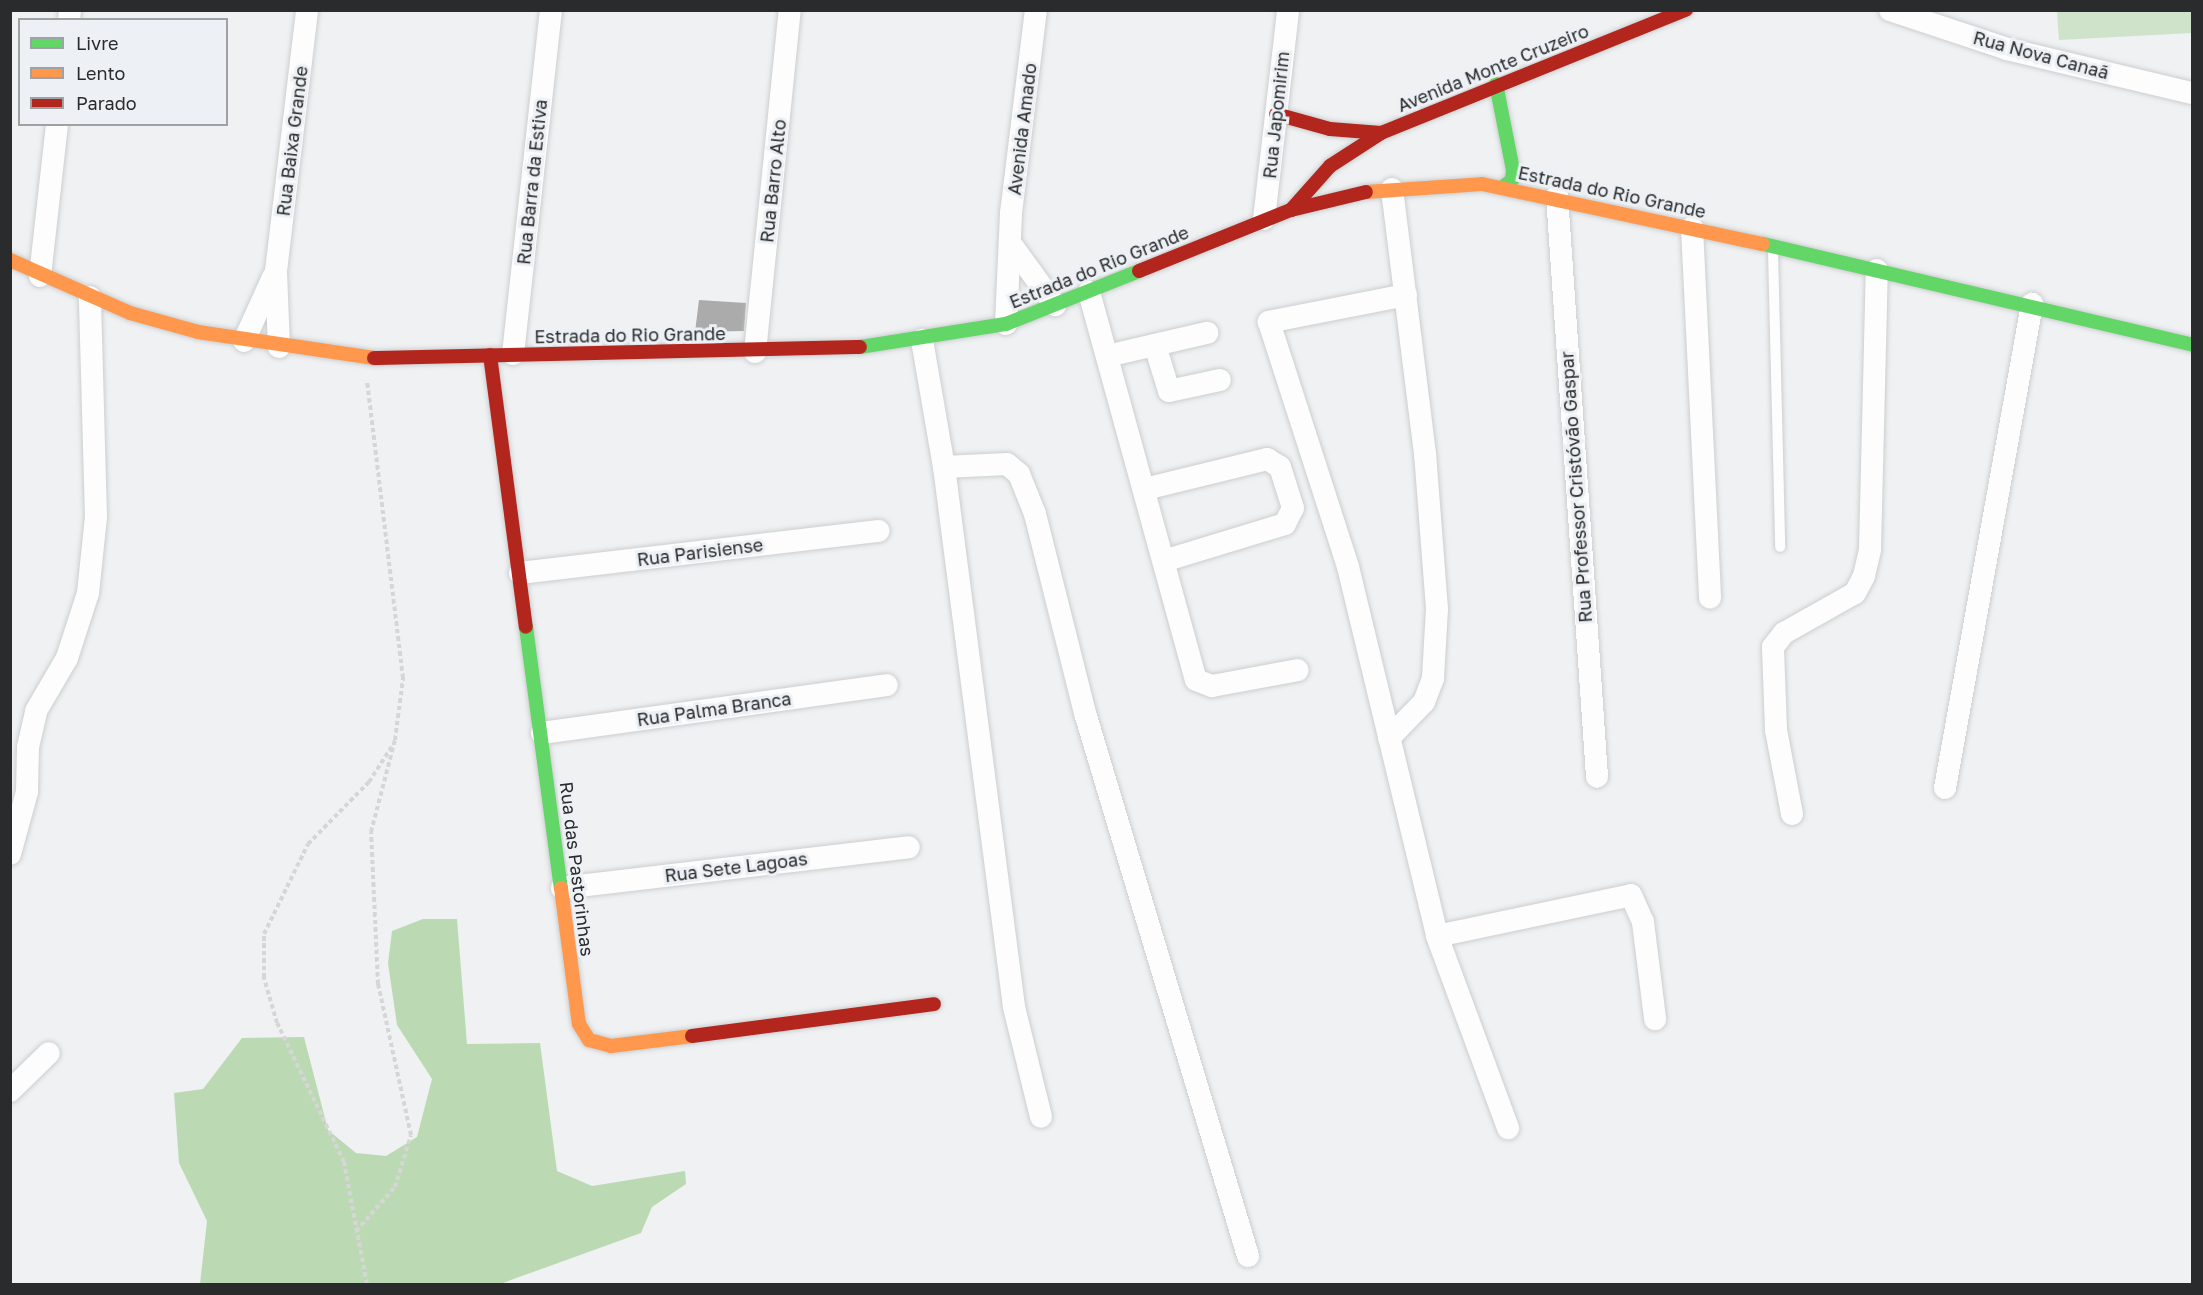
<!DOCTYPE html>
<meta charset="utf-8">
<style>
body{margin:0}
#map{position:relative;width:2203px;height:1295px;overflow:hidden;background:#eff1f3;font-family:"Golos Text",sans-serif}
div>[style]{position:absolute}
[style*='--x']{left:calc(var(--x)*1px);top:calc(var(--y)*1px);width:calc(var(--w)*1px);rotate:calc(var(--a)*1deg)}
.green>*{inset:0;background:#cfe3ca}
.forest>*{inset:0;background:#bbdab4}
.building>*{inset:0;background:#ababac}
.path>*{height:4px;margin-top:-2px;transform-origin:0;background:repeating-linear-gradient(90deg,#d6d6d6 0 4.5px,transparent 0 7.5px)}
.roads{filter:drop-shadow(0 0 2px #cccecf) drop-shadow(0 0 2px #cccecf)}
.lane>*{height:10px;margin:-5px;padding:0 5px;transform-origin:5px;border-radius:5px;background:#fdfdfd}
.street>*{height:22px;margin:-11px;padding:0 11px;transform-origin:11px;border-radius:11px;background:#fdfdfd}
.fast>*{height:14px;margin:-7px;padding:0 7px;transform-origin:7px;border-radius:7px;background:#63d668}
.slow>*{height:14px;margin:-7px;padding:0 7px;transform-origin:7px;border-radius:7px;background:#ff974d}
.jam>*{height:14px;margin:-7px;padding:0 7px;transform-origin:7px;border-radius:7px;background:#b3261e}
span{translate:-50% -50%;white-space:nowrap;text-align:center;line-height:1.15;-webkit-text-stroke:6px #edf1f5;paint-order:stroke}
.street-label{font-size:18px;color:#292b2c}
.frame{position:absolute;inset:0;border:12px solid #292b2c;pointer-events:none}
.legend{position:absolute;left:18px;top:18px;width:210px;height:108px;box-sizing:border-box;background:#edf1f5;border:2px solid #9fa2a5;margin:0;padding:8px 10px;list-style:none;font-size:18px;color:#292b2c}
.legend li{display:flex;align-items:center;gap:12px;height:30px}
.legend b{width:30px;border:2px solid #9fa2a5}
</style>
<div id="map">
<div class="green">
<i style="clip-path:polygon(2057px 11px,2192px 11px,2192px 33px,2059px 40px)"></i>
</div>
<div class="forest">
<i style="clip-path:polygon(423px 919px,457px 919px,467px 1044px,540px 1043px,557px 1171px,592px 1186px,685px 1171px,686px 1184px,652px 1207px,641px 1233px,500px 1284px,200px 1284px,207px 1221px,179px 1163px,174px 1093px,203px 1089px,242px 1038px,304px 1037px,328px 1130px,356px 1153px,386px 1156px,417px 1137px,432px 1079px,397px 1025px,388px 963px,392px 931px)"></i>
</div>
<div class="building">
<i style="clip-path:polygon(699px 300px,746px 303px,744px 331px,695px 332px)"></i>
</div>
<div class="path">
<i style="--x:356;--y:1231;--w:59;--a:-48.4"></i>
<i style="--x:395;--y:1187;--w:54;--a:-72.9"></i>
<i style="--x:411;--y:1135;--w:155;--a:-102.3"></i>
<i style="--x:378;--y:984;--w:152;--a:-92.6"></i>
<i style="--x:371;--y:832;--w:95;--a:-75.4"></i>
<i style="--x:395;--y:740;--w:63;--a:-82.6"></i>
<i style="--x:403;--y:678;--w:298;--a:-96.9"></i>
<i style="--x:367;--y:1284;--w:124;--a:-100.7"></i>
<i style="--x:344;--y:1162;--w:154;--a:-115.7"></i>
<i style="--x:277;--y:1023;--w:47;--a:-106.1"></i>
<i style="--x:264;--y:978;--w:44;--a:-90"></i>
<i style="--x:264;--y:934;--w:100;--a:-63.9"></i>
<i style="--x:308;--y:844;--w:87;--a:-45.5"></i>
<i style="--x:369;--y:782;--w:43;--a:-57.4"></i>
</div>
<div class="roads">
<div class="lane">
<i style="--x:1773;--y:251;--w:296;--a:88.6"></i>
</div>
<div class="street">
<i style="--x:1890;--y:10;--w:123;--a:18.4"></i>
<i style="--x:2007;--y:49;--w:190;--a:13.4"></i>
<i style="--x:69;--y:20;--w:10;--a:-84"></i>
<i style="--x:1557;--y:196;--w:582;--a:86.06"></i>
<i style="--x:1264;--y:219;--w:210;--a:-83.4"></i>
<i style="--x:1692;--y:228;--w:370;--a:87.2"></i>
<i style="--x:1013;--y:247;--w:72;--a:54.1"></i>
<i style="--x:40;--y:276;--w:153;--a:-83.6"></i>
<i style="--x:1089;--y:292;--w:402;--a:74.6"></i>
<i style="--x:1196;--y:680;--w:17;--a:21"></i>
<i style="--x:1212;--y:686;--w:87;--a:-10.5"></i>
<i style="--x:1406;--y:295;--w:140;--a:168.9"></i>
<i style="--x:1269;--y:322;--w:257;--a:72.1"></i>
<i style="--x:1348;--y:567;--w:380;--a:76.4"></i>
<i style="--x:1437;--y:936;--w:205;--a:69.7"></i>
<i style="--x:1006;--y:324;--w:111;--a:-87.4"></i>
<i style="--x:1011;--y:213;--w:205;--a:-83"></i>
<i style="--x:922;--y:340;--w:129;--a:80.2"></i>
<i style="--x:944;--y:467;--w:545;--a:82.61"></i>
<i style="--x:1014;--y:1007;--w:113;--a:76.2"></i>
<i style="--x:244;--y:341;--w:70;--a:-65.6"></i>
<i style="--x:1155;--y:345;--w:48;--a:73.1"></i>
<i style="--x:1169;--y:391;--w:52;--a:-12.2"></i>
<i style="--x:279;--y:347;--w:76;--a:-92.3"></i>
<i style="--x:276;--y:271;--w:263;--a:-83.2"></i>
<i style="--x:755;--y:352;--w:344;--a:-84.2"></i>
<i style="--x:513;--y:354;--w:346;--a:-83.7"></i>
<i style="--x:1107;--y:356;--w:103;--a:-13"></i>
<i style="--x:944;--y:467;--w:63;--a:-2.7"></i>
<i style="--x:1007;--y:464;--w:16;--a:40"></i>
<i style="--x:1019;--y:474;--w:43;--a:68.2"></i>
<i style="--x:1035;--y:514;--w:205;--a:75.9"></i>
<i style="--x:1085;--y:713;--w:567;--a:73.29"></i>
<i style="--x:1145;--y:489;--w:126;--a:-13.8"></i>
<i style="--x:1267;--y:459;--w:15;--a:32"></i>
<i style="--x:1280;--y:467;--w:43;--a:72.4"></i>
<i style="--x:1293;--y:508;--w:18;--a:117"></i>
<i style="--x:1285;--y:524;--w:127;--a:163.1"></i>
<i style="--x:520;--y:573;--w:361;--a:-6.7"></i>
<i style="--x:542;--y:733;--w:348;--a:-7.9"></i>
<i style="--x:1389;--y:738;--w:50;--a:-45.8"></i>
<i style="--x:1424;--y:702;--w:26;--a:-69"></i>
<i style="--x:1433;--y:678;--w:69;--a:-86.7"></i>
<i style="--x:1437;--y:609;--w:155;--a:-94.4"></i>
<i style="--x:1425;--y:454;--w:267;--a:-97.1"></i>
<i style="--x:1945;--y:788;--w:492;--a:-79.8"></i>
<i style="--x:1792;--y:814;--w:86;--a:-100.8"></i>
<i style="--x:1776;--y:730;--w:83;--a:-92.1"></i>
<i style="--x:1773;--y:647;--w:18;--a:-52"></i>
<i style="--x:1784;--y:633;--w:81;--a:-29.4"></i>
<i style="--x:1855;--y:593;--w:19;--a:-62"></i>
<i style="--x:1864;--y:576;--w:28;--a:-77"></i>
<i style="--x:1870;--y:549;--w:279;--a:-88.6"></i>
<i style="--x:10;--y:854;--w:64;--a:-74.7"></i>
<i style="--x:27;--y:792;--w:45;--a:-88.7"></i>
<i style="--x:28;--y:747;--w:37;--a:-77"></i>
<i style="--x:36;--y:711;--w:61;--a:-59.7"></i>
<i style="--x:67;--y:658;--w:68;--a:-72.1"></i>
<i style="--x:88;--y:593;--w:76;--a:-84"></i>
<i style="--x:96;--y:517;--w:220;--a:-91.6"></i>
<i style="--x:562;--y:888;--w:349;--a:-6.7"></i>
<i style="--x:1437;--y:936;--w:198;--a:-11.9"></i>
<i style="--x:1631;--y:895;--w:30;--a:66"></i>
<i style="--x:1643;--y:922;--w:98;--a:82.9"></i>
<i style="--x:10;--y:1091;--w:54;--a:-44.3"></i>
</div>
<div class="fast">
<i style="--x:1496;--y:84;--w:88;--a:78.8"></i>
<i style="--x:1513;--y:170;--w:10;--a:96"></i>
<i style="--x:1512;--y:180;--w:11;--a:142"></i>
<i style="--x:1763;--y:244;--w:441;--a:13.2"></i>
<i style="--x:860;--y:347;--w:148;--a:-9"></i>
<i style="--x:1006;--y:324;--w:143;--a:-21.7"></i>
<i style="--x:526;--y:627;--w:263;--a:82.4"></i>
</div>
<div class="slow">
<i style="--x:1366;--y:192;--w:116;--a:-3.9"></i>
<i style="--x:1482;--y:184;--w:287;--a:12.1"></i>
<i style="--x:10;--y:260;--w:131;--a:23.8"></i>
<i style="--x:130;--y:313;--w:71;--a:15.6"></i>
<i style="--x:198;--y:332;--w:178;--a:8.4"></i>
<i style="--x:561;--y:888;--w:137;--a:82.5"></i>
<i style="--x:579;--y:1024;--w:19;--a:58"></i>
<i style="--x:589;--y:1040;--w:23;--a:15"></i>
<i style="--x:611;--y:1046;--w:82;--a:-7"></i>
</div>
<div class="jam">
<i style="--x:1276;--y:114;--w:56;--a:15.5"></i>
<i style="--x:1330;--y:129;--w:51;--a:4.5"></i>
<i style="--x:1291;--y:210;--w:59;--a:-48.4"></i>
<i style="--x:1330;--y:166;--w:61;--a:-32.9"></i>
<i style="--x:1381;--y:133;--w:329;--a:-22"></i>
<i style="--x:1139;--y:271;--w:164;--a:-21.9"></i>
<i style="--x:1291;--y:210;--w:77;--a:-13.5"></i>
<i style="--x:490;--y:355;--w:274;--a:82.5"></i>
<i style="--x:374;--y:358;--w:486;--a:-1.3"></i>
<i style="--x:692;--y:1036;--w:244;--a:-7.5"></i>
</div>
</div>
<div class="street-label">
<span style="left:2041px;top:55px;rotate:15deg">Rua Nova Canaã</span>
<span style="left:1493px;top:68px;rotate:-22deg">Avenida Monte Cruzeiro</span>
<span style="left:1276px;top:115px;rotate:-84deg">Rua Japomirim</span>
<span style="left:1022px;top:129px;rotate:-83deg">Avenida Amado</span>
<span style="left:292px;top:141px;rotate:-83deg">Rua Baixa Grande</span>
<span style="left:773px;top:181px;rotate:-84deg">Rua Barro Alto</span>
<span style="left:532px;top:182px;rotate:-84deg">Rua Barra da Estiva</span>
<span style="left:1612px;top:192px;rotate:12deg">Estrada do Rio Grande</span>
<span style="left:1099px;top:267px;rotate:-22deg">Estrada do Rio Grande</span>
<span style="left:630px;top:335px;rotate:-1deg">Estrada do Rio Grande</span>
<span style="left:1576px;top:487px;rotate:-94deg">Rua Professor Cristóvão Gaspar</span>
<span style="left:700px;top:552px;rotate:-7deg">Rua Parisiense</span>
<span style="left:714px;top:709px;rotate:-8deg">Rua Palma Branca</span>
<span style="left:736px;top:867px;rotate:-7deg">Rua Sete Lagoas</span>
<span style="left:577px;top:869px;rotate:83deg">Rua das Pastorinhas</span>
</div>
<div class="frame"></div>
<ul class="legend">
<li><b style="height:8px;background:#63d668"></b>Livre</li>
<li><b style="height:8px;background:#ff974d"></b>Lento</li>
<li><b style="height:8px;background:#b3261e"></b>Parado</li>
</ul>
</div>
